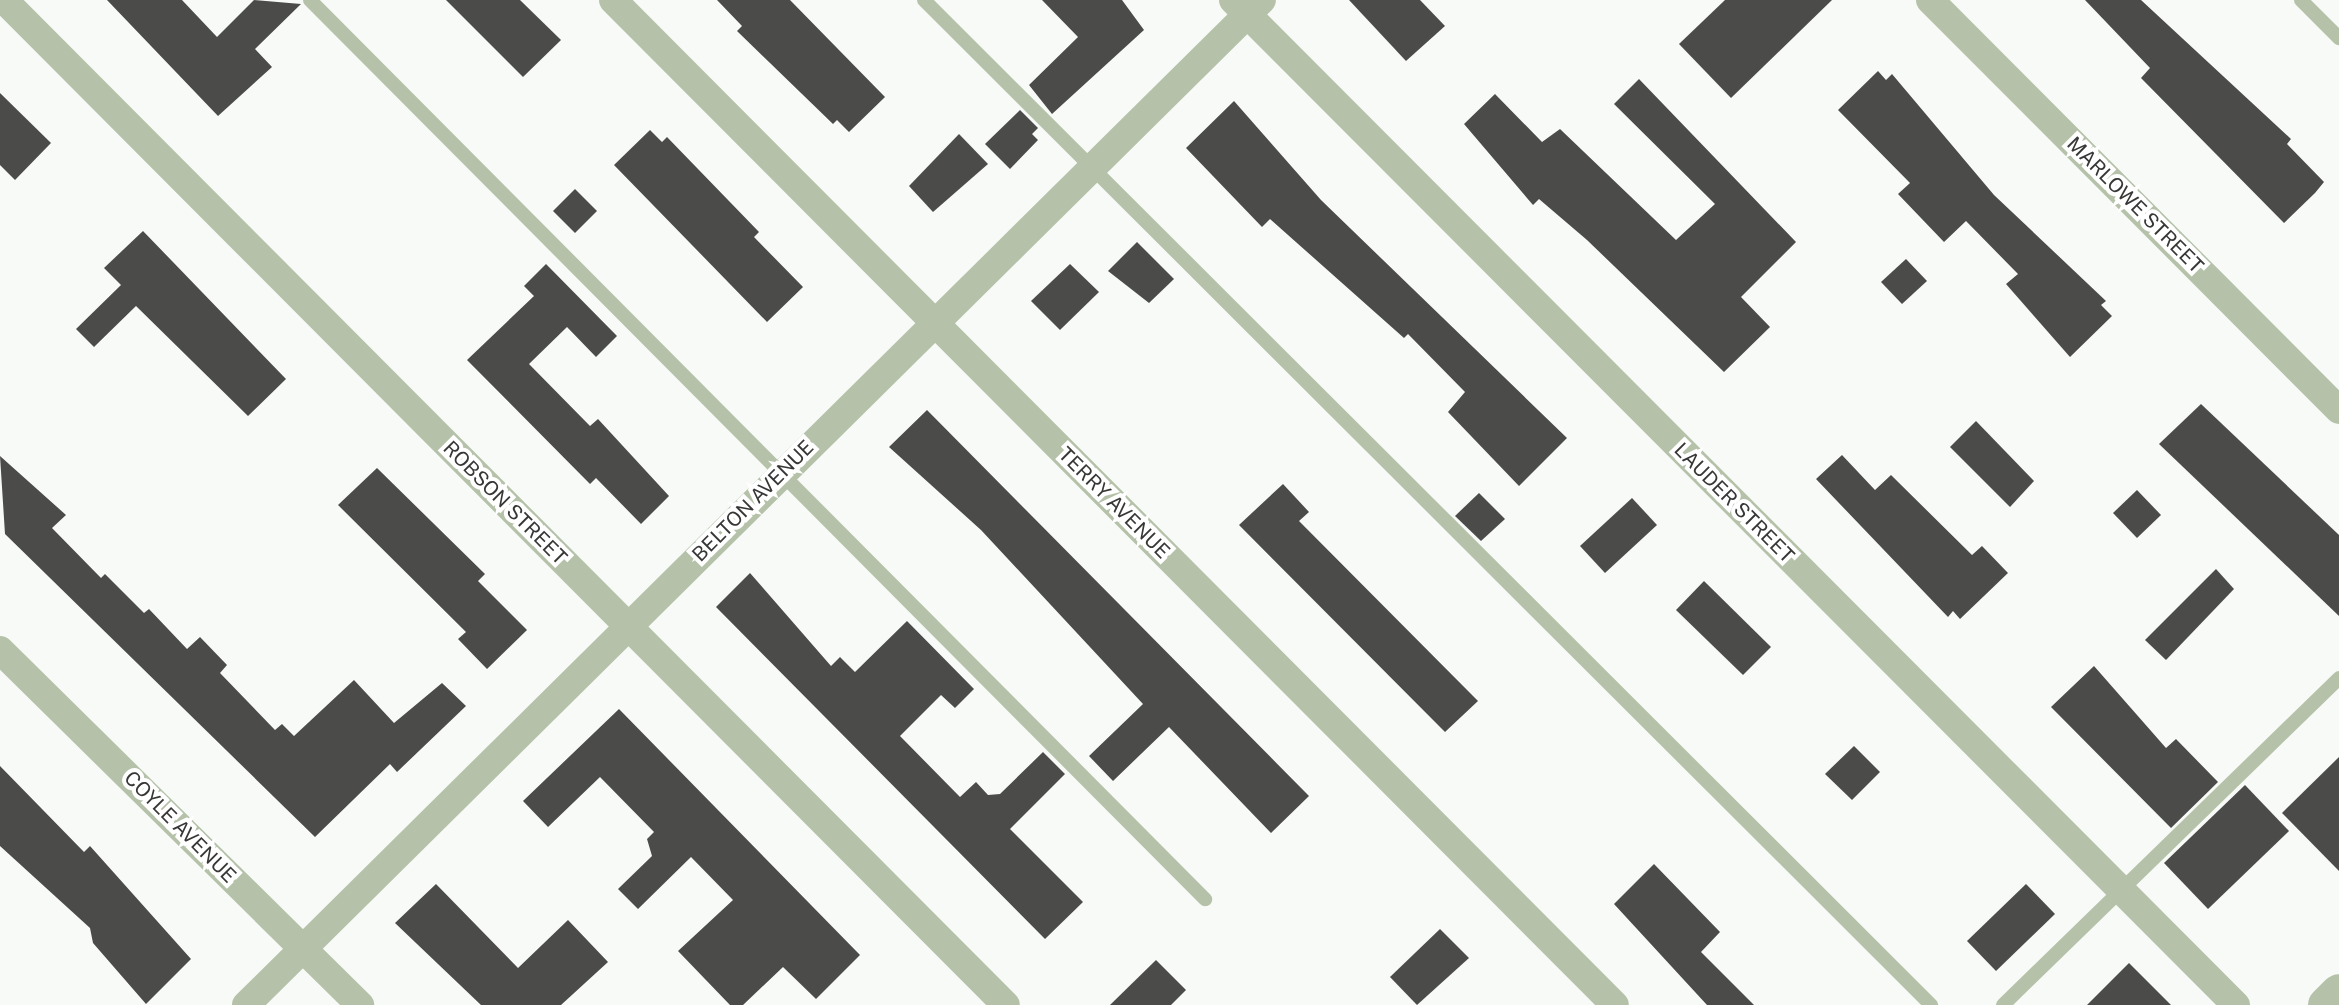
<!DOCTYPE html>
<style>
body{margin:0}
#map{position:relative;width:2339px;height:1005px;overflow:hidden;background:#f8faf7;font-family:"Public Sans",sans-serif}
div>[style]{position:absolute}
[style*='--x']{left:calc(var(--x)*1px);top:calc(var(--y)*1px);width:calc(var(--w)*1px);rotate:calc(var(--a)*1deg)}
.building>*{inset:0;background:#4b4c4a}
.service>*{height:14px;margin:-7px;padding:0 7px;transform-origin:7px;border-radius:7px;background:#b5c2a9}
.minor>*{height:28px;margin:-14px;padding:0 14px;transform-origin:14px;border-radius:14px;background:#b5c2a9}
.tertiary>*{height:36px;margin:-18px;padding:0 18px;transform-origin:18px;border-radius:18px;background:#b5c2a9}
span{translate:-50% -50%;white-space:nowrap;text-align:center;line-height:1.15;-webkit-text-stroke:8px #fff;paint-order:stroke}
.street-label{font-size:20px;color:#373736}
</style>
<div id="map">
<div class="building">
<i style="clip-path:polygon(107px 0,182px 0,217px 37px,254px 0,301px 4px,255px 49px,272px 67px,218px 116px)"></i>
<i style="clip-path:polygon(446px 0,520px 0,561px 40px,523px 77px)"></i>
<i style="clip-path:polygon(717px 0,790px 0,885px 97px,849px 132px,837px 120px,833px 124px,737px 31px,742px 26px)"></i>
<i style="clip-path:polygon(1042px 0,1122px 0,1144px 30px,1052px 114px,1029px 85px,1078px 37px)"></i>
<i style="clip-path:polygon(1349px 0,1420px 0,1445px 26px,1406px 61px)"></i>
<i style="clip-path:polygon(1725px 0,1832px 0,1731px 98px,1679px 44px)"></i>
<i style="clip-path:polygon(2085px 0,2141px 0,2291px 139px,2287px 144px,2324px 182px,2315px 193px,2284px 223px,2141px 78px,2150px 68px)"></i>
<i style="clip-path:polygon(1878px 71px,1886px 80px,1892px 74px,1994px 195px,2106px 301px,2101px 305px,2112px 316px,2070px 357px,2006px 284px,2018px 274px,1966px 221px,1944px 242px,1898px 194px,1910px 183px,1838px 110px)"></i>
<i style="clip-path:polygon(1639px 79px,1796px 242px,1741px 297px,1770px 327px,1724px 372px,1587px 240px,1539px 199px,1533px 205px,1464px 124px,1495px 94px,1542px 142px,1560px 129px,1676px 240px,1715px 204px,1614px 104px)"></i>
<i style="clip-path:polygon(0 93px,51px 143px,15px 180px,0 165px)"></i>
<i style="clip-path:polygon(1234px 101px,1321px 200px,1567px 438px,1519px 486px,1448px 412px,1465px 392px,1408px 334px,1404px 338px,1270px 219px,1262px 227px,1186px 148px)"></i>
<i style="clip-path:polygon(1020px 110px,1038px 128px,1032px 134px,1038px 140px,1010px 169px,985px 144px)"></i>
<i style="clip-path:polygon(650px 130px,662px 142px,667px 137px,759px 232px,754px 237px,803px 287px,767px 322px,614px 165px)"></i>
<i style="clip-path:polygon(959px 134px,988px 164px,933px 212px,909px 186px)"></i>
<i style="clip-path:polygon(575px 189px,597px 211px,575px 233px,553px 211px)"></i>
<i style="clip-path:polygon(143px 231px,286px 379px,248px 416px,136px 306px,94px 347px,76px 329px,121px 285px,104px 268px)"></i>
<i style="clip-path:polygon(1137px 242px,1174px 279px,1149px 303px,1108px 271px)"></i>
<i style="clip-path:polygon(1906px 259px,1927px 281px,1902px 304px,1881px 282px)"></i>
<i style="clip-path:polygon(546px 264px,617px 336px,596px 357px,567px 327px,529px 364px,590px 426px,598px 419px,669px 496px,641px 524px,596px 478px,590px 484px,467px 360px,534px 296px,524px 286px)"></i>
<i style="clip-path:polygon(1070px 264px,1099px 292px,1060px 330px,1031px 301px)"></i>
<i style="clip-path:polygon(2201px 404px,2339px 535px,2339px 616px,2159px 444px)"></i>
<i style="clip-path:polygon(927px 410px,1309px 796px,1271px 833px,1169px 727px,1113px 781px,1089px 756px,1143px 704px,981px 530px,889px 447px)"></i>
<i style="clip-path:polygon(1976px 421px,2034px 481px,2010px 507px,1950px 447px)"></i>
<i style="clip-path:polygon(1842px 455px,1875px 490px,1891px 475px,1972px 555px,1982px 546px,2008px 573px,1960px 619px,1953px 611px,1948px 617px,1816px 479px)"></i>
<i style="clip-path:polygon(0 456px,66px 515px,52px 528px,101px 578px,105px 574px,144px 613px,149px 609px,187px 649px,200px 637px,227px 665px,220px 673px,275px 730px,282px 724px,294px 736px,354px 680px,394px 723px,442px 683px,466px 706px,397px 772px,390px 764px,315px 837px,5px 534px)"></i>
<i style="clip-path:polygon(377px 468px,485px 574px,478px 581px,527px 630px,487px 669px,458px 639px,466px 632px,338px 505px)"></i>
<i style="clip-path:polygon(1283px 484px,1309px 512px,1299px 521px,1478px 701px,1445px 732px,1239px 525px)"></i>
<i style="clip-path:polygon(2137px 490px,2161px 515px,2137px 538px,2113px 513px)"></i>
<i style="clip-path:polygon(1479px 493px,1505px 519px,1481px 541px,1455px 516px)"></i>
<i style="clip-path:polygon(1632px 498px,1657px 525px,1605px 573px,1580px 546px)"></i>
<i style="clip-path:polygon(2216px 569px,2234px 589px,2166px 660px,2145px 640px)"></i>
<i style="clip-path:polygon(750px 573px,831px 666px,840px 657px,855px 672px,907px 621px,974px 689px,955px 708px,941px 695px,900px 736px,960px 797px,976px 782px,988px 795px,1000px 794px,1043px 752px,1065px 774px,1010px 829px,1083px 902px,1045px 939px,716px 607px)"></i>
<i style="clip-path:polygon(1704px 581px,1771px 647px,1743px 675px,1676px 610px)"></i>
<i style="clip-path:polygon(2094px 666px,2166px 748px,2176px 739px,2218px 782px,2171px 828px,2051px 707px)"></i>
<i style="clip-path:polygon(619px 709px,860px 955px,816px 999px,783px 967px,743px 1005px,730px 1005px,678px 951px,733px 900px,691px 857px,638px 909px,618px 889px,652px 856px,647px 839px,654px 832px,600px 777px,548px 827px,523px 801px)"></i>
<i style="clip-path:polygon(1854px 746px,1880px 772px,1852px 800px,1825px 774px)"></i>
<i style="clip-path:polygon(2339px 757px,2339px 871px,2282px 813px)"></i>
<i style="clip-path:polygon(0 766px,84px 852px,90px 846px,191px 959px,146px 1004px,93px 943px,90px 928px,0 846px)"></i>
<i style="clip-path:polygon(2245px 785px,2289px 831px,2208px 909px,2164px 863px)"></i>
<i style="clip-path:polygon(1654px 864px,1720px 932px,1701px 952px,1754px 1005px,1707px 1005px,1614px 904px)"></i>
<i style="clip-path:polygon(436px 884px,518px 968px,568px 920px,608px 962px,561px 1005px,481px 1005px,395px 923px)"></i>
<i style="clip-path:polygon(2026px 884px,2055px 914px,1996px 971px,1967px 941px)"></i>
<i style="clip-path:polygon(1440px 929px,1469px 958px,1417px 1005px,1390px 977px)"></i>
<i style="clip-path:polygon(1156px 960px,1186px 990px,1171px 1005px,1110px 1005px)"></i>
<i style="clip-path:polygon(2129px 963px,2171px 1005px,2087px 1005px)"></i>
</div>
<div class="service">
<i style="--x:310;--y:0;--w:1269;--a:45.13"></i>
<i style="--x:924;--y:0;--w:1423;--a:44.94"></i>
<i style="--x:2301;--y:0;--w:54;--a:45"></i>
<i style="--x:2003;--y:1005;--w:469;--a:-44.2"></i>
</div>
<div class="minor">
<i style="--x:4;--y:0;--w:1419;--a:45.09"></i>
<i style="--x:613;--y:0;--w:1419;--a:45.09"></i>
<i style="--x:1233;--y:0;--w:1420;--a:45.06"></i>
<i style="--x:1930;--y:0;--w:579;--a:45.07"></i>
<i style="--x:0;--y:650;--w:506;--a:44.6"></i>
<i style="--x:246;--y:1005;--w:1429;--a:-44.69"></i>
</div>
<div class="tertiary">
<i style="--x:2326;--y:1005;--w:18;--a:-45"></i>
</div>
<div class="street-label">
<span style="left:2135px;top:205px;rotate:45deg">MARLOWE STREET</span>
<span style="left:753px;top:501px;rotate:-45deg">BELTON AVENUE</span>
<span style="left:505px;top:503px;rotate:45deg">ROBSON STREET</span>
<span style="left:1114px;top:503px;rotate:45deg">TERRY AVENUE</span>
<span style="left:1734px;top:503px;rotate:45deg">LAUDER STREET</span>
<span style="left:180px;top:827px;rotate:45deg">COYLE AVENUE</span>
</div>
</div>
